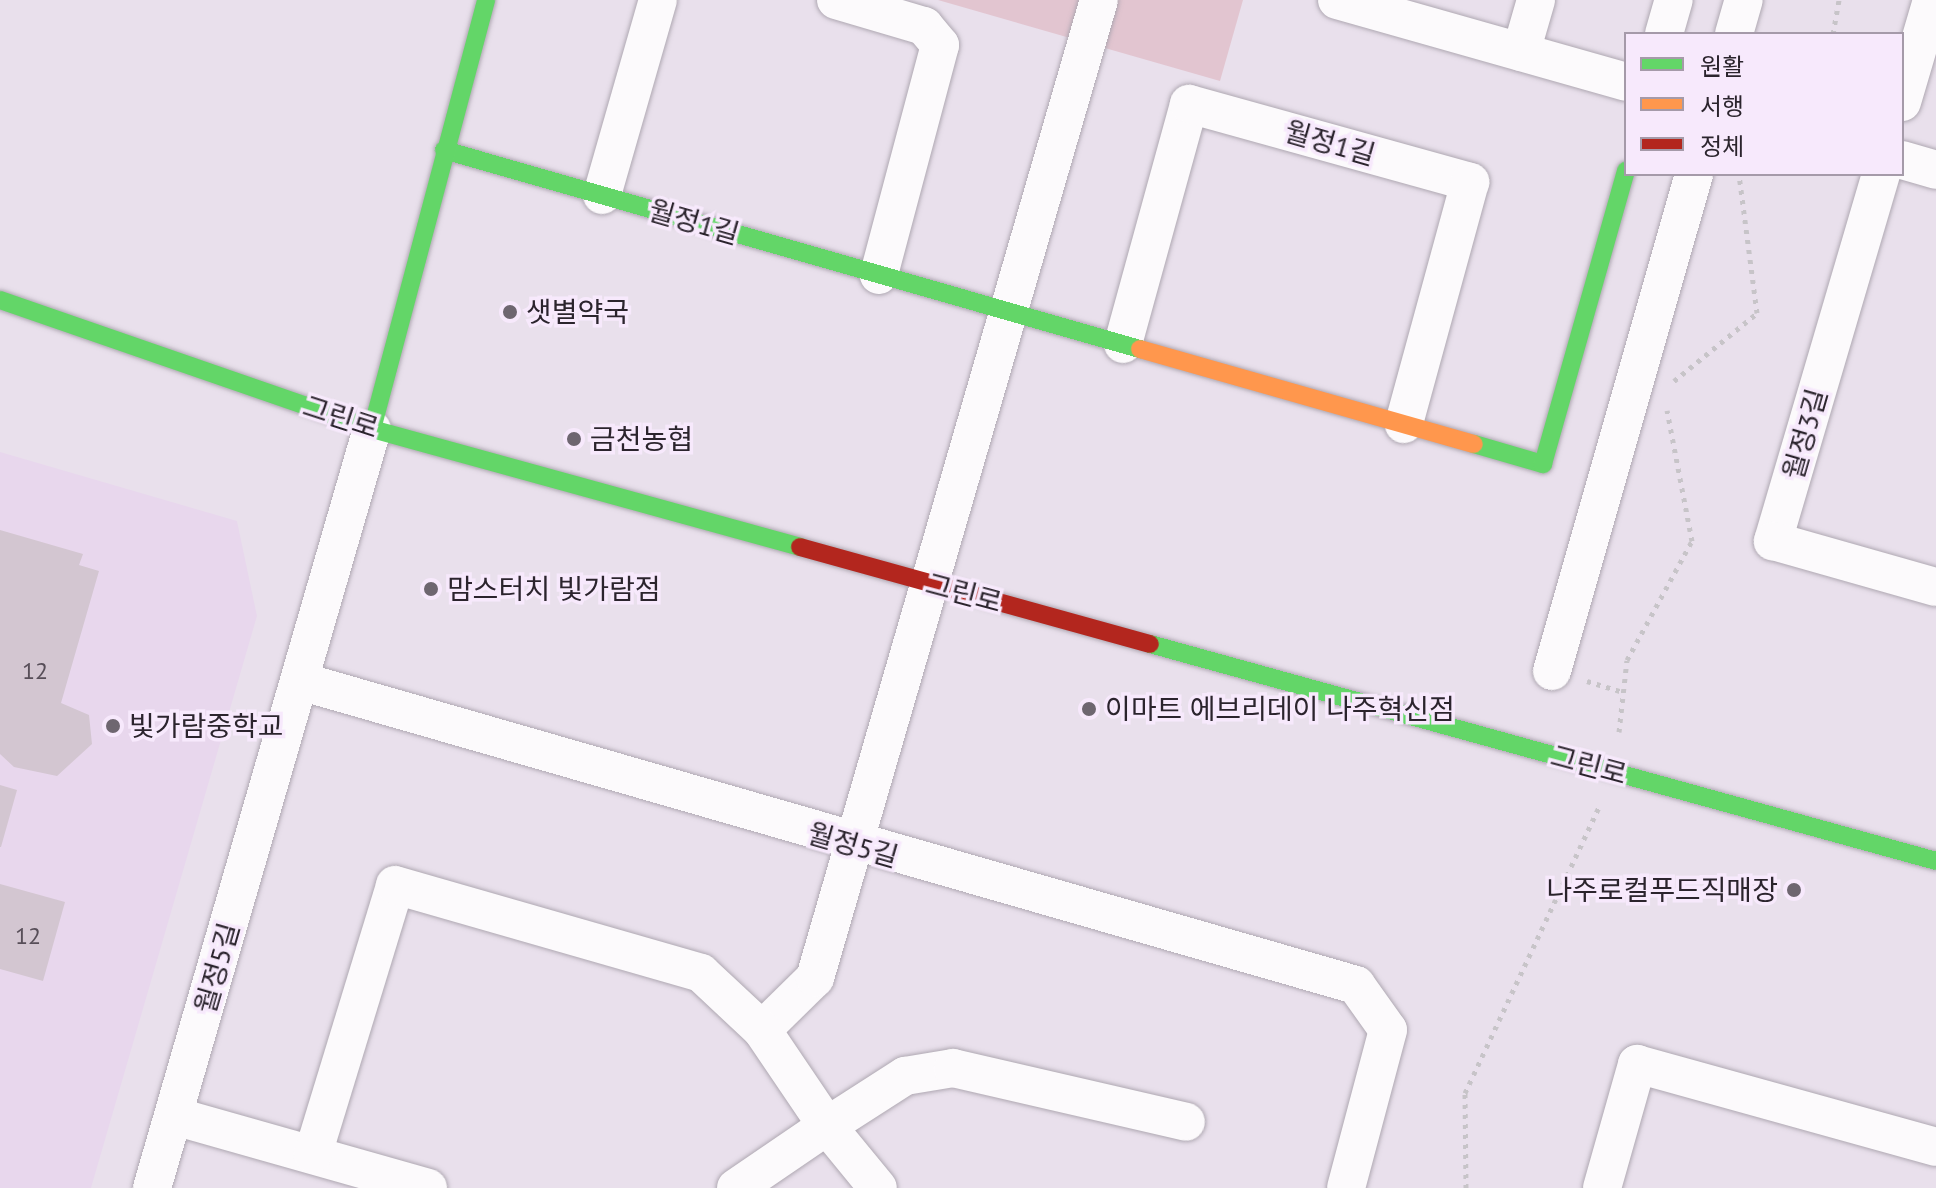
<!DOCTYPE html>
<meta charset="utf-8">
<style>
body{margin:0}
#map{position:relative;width:1936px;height:1188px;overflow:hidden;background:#e9e0ec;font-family:"PT Sans","Noto Sans KR",sans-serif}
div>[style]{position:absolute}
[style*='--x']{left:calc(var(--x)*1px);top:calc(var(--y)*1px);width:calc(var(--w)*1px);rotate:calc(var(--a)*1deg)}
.built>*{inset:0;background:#e8d7ed}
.green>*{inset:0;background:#e2c5d0}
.building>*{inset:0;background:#d3c6d1}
.path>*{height:5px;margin-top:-2.5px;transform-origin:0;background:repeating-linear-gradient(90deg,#c7c4c8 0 4px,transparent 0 10px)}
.roads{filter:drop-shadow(0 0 2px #afa8b2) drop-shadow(0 0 2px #afa8b2)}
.street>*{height:38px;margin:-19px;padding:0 19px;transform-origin:19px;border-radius:19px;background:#fcfafc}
.fast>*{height:18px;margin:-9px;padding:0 9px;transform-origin:9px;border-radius:9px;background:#63d668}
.slow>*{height:18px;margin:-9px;padding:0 9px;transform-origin:9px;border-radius:9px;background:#ff974d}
.jam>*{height:18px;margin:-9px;padding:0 9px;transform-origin:9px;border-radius:9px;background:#b3261e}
.dots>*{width:22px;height:22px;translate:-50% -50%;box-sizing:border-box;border:4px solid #f7e9fc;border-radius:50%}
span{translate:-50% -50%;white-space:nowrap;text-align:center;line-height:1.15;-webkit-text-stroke:7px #f7e9fc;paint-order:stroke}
.number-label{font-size:24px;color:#574e58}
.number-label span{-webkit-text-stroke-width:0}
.street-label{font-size:28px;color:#2b242d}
.poi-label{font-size:28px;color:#2b242d}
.left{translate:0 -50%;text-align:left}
.right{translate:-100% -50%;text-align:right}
.legend{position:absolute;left:1624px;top:32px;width:280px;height:144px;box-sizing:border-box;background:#f7e9fc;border:2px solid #a59aa9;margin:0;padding:10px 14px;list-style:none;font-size:24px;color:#2b242d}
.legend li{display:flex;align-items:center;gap:16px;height:40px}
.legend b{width:40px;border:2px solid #a59aa9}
</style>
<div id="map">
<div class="built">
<i style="clip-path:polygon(0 452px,237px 521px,257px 616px,91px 1188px,0 1188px)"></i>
</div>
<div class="green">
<i style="clip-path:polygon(938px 0,1243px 0,1220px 81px)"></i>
</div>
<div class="building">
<i style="clip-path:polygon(0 530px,83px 554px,79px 565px,99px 571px,61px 703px,89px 715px,92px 744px,57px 776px,14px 767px,0 754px)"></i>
<i style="clip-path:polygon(0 785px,17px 790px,1px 847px,0 847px)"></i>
<i style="clip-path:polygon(0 884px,65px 902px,43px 981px,0 969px)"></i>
</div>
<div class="path">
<i style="--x:1833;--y:34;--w:35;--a:-80"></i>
<i style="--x:1674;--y:381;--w:107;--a:-39.3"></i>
<i style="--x:1757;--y:313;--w:140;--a:-97.4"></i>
<i style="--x:1587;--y:681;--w:39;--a:17"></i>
<i style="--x:1619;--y:732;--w:72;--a:-83.7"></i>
<i style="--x:1627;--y:660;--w:136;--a:-61.4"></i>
<i style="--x:1692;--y:541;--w:133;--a:-100.8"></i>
<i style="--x:1466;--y:1188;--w:95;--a:-90.6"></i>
<i style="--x:1465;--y:1093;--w:316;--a:-64.9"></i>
</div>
<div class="roads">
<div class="street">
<i style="--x:836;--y:0;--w:92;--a:16.5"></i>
<i style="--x:924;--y:26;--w:25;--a:50"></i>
<i style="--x:940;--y:45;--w:238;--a:104.9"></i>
<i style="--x:1337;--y:0;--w:300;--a:15.8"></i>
<i style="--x:1664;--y:34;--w:35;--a:-74"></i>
<i style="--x:1734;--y:34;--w:35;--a:-74"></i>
<i style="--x:1521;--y:52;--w:54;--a:-73.9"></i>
<i style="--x:1902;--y:102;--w:106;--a:-73.6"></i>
<i style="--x:1902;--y:160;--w:35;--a:16"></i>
<i style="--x:1881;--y:174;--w:383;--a:106.4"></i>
<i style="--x:1773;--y:541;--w:169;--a:15.8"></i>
<i style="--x:602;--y:195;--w:203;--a:-74"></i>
<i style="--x:1123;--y:344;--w:249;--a:-74.6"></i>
<i style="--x:1189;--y:104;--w:292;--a:15.5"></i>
<i style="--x:1470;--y:182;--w:251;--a:105.3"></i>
<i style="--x:1552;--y:671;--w:517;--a:-74.05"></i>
<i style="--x:300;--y:681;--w:1099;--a:16.06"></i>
<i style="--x:1356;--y:985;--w:55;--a:54.6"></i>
<i style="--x:1388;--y:1030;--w:163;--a:104.9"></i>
<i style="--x:762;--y:1030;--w:74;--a:-44.5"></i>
<i style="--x:815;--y:978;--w:1018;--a:-73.81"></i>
<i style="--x:174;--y:1116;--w:264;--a:15.8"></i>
<i style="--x:313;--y:1154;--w:281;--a:-73"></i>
<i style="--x:395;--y:885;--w:318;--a:16"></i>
<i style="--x:701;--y:973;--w:83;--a:43.1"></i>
<i style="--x:762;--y:1030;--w:116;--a:55.9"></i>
<i style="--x:827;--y:1126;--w:93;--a:-32.7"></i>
<i style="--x:905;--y:1076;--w:49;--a:-9.5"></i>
<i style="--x:953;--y:1068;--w:239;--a:13"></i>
<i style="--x:152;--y:1188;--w:790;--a:-73.84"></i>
<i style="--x:736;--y:1188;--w:110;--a:-34.3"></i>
<i style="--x:827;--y:1126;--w:80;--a:50.6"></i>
<i style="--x:1602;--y:1188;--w:129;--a:-74.2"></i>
<i style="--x:1637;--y:1064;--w:310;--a:15.5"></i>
</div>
<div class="fast">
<i style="--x:444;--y:150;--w:724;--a:15.96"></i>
<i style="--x:0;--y:300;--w:394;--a:19.1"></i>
<i style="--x:372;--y:429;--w:444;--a:15.4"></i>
<i style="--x:372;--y:429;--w:444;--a:-75.1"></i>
<i style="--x:1474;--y:444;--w:72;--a:16.2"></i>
<i style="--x:1543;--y:464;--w:305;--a:-74.2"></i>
<i style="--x:1150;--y:644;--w:815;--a:15.43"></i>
</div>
<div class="slow">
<i style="--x:1140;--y:349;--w:347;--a:15.9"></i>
</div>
<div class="jam">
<i style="--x:800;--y:547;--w:363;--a:15.5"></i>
</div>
</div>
<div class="dots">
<i style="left:510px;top:312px;background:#6e6670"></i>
<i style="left:574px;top:439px;background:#6e6670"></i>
<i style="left:431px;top:589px;background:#6e6670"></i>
<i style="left:1089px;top:709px;background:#6e6670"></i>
<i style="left:113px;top:726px;background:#6e6670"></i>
<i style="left:1794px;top:890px;background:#6e6670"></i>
</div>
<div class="number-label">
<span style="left:35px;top:671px">12</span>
<span style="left:28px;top:936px">12</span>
</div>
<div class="street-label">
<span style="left:1330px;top:143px;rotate:16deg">월정1길</span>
<span style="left:694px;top:222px;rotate:16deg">월정1길</span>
<span style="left:341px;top:417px;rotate:18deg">그린로</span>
<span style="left:1805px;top:434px;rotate:-74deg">월정3길</span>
<span style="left:964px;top:593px;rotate:15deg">그린로</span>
<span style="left:1589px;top:765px;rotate:15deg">그린로</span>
<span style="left:853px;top:845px;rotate:16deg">월정5길</span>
<span style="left:217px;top:968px;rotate:-74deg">월정5길</span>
</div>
<div class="poi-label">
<span class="left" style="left:526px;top:312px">샛별약국</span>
<span class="left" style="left:590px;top:439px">금천농협</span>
<span class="left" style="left:447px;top:589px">맘스터치 빛가람점</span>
<span class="left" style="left:1105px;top:709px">이마트 에브리데이 나주혁신점</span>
<span class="left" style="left:129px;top:726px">빛가람중학교</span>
<span class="right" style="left:1778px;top:890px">나주로컬푸드직매장</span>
</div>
<ul class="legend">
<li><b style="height:10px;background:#63d668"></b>원활</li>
<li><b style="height:10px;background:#ff974d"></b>서행</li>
<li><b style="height:10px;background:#b3261e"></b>정체</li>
</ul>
</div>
